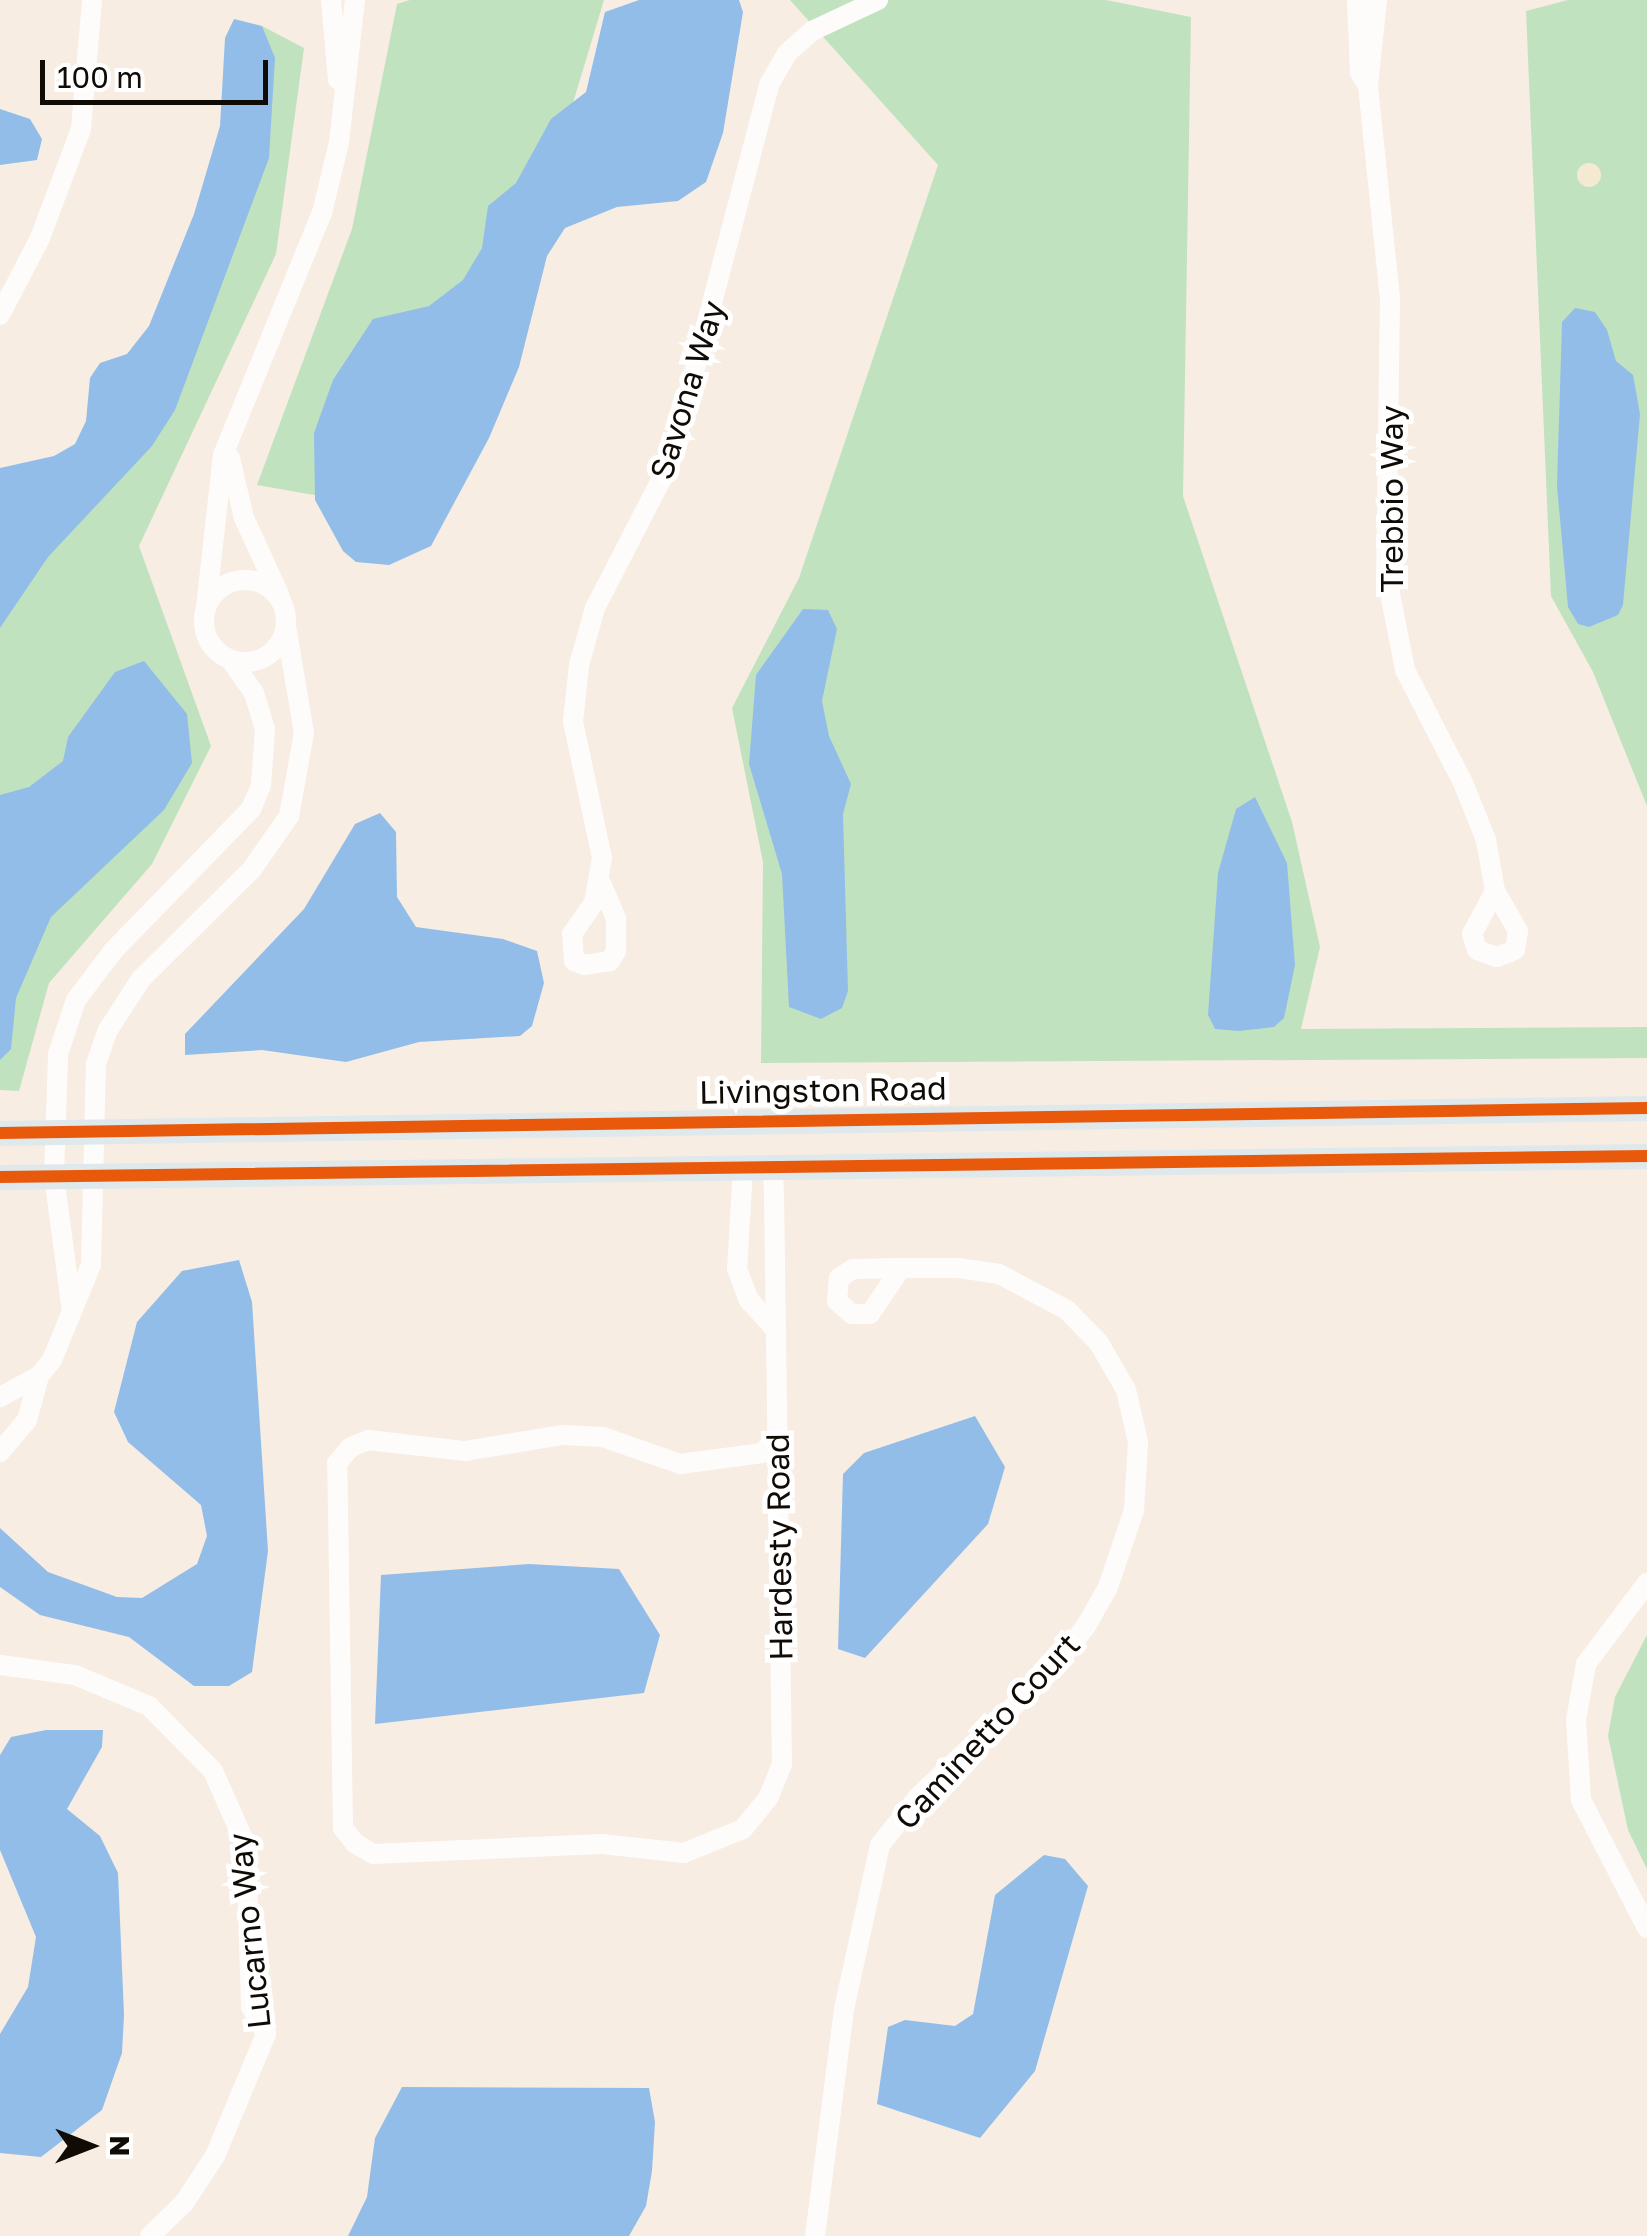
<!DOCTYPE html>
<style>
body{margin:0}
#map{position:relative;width:1647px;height:2236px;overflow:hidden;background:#f7ede3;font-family:"Golos Text",sans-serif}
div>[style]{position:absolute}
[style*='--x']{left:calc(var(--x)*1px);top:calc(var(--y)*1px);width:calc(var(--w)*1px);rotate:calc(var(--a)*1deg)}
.green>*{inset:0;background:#c1e2bf}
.sand>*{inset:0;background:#f4ead1}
.round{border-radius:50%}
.water>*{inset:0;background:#92bde9}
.minor>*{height:20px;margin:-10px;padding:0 10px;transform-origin:10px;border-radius:10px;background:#fefcfb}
.minor>.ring{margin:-10px;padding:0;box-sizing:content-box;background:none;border:20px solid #fefcfb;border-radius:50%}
.major>*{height:25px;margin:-12.5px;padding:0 12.5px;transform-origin:12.5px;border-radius:12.5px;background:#dfe8eb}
.cycleway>*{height:12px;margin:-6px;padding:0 6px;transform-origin:6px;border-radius:6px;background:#e8590c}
span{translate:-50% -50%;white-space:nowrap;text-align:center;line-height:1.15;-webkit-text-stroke:10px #fff;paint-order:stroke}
.street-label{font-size:32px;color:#110b06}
.north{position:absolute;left:40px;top:2096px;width:100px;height:100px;-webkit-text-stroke:8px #fff;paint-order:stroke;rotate:90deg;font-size:28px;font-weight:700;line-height:40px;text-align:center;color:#110b06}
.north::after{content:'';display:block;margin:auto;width:35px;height:45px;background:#110b06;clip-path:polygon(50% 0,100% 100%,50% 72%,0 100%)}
.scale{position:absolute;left:40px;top:60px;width:228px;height:45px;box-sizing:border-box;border:5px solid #110b06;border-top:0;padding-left:12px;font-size:30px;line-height:35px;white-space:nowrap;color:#110b06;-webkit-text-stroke:8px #fff;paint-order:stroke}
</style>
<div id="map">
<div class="green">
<i style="clip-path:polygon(410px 0,604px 0,573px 103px,354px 502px,257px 485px,352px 229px,397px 4px)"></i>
<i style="clip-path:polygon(790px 0,1106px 0,1191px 17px,1183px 496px,1292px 822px,1320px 947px,1301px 1029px,1647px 1027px,1647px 1058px,761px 1063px,763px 862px,732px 708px,799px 578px,938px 165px)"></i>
<i style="clip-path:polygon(1568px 0,1647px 0,1647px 806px,1593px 672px,1551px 596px,1526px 11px)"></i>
<i style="clip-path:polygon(262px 26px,304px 48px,276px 254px,139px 546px,211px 746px,152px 864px,49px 983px,19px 1091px,0 1090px,0 503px,121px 421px,213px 237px)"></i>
<i style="clip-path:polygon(1647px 1635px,1647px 1869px,1628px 1830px,1608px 1736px,1615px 1697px)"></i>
</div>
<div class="sand">
<i class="round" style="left:1577px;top:163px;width:24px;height:24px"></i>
</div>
<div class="water">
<i style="clip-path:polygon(639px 0,739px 0,743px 12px,723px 133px,706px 182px,678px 201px,617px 207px,565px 228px,547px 256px,519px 367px,489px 438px,431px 546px,389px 565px,356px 562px,343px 551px,315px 500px,314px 433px,333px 380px,373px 319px,429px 306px,463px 280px,482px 248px,488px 206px,516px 183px,551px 119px,586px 92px,605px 12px)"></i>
<i style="clip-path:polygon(234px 19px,262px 26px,275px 58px,269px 158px,175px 410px,152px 446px,48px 557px,0 628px,0 468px,54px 456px,75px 444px,86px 421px,90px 378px,100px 363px,127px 354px,149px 326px,194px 214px,220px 126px,225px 38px)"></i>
<i style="clip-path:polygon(0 109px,30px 119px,42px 139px,37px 160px,0 165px)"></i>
<i style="clip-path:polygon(1575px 308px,1595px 312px,1607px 330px,1616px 361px,1633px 375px,1640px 414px,1623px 605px,1618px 615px,1589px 627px,1578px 624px,1568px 607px,1557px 486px,1562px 322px)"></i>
<i style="clip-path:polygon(803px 609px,828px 610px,837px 629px,822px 701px,829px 736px,851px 784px,843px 814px,848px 991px,842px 1008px,821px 1019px,789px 1007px,782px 874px,749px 764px,756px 675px)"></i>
<i style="clip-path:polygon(144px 661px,187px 714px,192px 763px,164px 810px,51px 917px,16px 998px,11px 1049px,0 1060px,0 795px,29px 787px,63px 761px,68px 737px,115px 672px)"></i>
<i style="clip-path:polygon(1255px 797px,1287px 863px,1295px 965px,1284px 1018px,1274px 1027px,1239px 1031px,1215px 1029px,1208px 1015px,1218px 873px,1236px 809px)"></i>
<i style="clip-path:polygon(380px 813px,396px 832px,397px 897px,416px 927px,503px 939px,537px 951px,544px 983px,532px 1026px,520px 1036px,419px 1042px,346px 1062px,262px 1050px,185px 1055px,185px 1034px,304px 909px,355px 824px)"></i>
<i style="clip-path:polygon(239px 1260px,252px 1302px,268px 1551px,252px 1672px,229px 1686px,194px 1686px,129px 1637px,40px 1615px,0 1587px,0 1528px,48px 1572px,117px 1597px,142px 1598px,197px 1564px,207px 1536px,201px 1505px,128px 1442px,114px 1412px,137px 1322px,182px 1271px)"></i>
<i style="clip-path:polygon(975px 1416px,1005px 1467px,988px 1524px,865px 1658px,838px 1649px,843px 1474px,864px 1453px)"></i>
<i style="clip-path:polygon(529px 1564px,619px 1569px,660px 1635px,644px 1693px,375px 1724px,381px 1575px)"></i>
<i style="clip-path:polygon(46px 1730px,103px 1730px,102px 1747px,67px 1809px,100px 1836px,118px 1873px,124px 2015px,122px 2053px,102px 2110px,41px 2157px,0 2153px,0 2034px,28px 1987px,36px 1937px,0 1850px,0 1755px,11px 1737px)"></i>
<i style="clip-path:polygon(1044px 1855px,1065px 1859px,1088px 1886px,1035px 2071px,980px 2138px,877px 2104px,888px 2027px,905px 2020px,955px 2026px,973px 2014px,995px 1895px)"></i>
<i style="clip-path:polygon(402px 2087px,649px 2088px,655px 2122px,652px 2171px,646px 2206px,629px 2236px,348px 2236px,367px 2197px,375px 2138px)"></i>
</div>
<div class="minor">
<i style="--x:331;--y:0;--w:80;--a:85"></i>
<i style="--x:1357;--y:0;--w:73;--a:87.6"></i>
<i style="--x:1360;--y:73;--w:15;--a:58"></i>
<i style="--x:1377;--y:0;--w:86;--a:96"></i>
<i style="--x:1368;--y:86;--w:213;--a:84.1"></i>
<i style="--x:1390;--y:298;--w:275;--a:90.8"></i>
<i style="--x:1386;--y:573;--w:99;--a:78.9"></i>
<i style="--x:1405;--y:670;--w:129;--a:62.8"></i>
<i style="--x:1464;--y:785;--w:59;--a:68.2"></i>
<i style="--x:1486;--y:840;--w:52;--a:80"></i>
<i style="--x:1495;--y:891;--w:46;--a:60.1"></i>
<i style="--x:1518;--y:931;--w:19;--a:99"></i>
<i style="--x:1515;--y:950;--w:19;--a:159"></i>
<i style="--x:1497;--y:957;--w:21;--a:-161"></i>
<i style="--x:1477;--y:950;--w:17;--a:-107"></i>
<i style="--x:1472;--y:934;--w:49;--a:-61.9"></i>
<i style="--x:0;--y:315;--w:87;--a:-62.5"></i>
<i style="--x:40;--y:238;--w:116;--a:-69.4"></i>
<i style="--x:81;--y:129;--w:129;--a:-85.1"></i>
<i style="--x:230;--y:458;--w:62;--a:76.9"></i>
<i style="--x:244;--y:518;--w:84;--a:65.3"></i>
<i class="ring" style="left:204px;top:580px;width:62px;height:62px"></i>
<i style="--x:206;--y:607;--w:153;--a:-83.6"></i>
<i style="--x:223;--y:455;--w:261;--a:-67.8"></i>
<i style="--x:322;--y:213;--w:73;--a:-76.5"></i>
<i style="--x:339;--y:142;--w:143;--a:-83.6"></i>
<i style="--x:601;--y:883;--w:39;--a:67"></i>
<i style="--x:616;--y:919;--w:32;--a:90"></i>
<i style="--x:616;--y:951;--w:12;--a:121"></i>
<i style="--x:610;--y:961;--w:25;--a:171"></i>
<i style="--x:585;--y:965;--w:12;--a:-160"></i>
<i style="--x:574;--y:961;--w:27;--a:-94"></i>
<i style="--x:572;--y:934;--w:38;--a:-55"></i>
<i style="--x:594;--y:903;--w:46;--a:-79.9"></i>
<i style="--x:602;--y:858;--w:139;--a:-102"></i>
<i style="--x:573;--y:722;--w:57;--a:-84"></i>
<i style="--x:579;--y:665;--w:59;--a:-74.3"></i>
<i style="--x:595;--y:608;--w:163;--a:-62.7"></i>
<i style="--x:670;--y:463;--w:393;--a:-75.3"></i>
<i style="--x:770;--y:83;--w:34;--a:-60"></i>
<i style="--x:787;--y:53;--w:33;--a:-41"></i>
<i style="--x:812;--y:31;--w:73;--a:-25.2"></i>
<i style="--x:743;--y:1169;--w:100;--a:93.4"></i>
<i style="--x:737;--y:1269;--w:33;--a:69"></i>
<i style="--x:749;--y:1300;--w:40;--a:48"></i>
<i style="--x:773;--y:1169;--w:24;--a:88"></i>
<i style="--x:774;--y:1193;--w:571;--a:89.2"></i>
<i style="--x:782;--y:1764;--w:35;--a:112"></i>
<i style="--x:769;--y:1797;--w:41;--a:129.1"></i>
<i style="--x:743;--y:1829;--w:64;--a:157.9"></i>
<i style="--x:684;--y:1853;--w:82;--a:-173.7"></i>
<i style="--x:602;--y:1844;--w:229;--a:177.5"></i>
<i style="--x:373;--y:1854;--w:21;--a:-149"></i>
<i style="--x:355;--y:1843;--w:19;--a:-129"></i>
<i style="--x:343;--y:1828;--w:365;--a:-90.9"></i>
<i style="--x:337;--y:1463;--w:21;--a:-49"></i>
<i style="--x:351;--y:1447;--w:18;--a:-22"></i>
<i style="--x:368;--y:1440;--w:98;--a:6.5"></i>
<i style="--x:465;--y:1451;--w:99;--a:-9.3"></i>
<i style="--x:563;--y:1435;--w:40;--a:2.9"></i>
<i style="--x:603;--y:1437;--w:82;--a:19.3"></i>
<i style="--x:680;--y:1464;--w:83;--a:-7.6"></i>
<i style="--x:762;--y:1453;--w:21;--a:-45"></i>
<i style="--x:72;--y:1311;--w:136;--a:-97.6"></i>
<i style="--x:54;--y:1176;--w:122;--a:-88.1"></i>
<i style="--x:58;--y:1054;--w:57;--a:-71.6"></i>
<i style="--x:76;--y:1000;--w:61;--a:-52.9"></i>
<i style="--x:113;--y:951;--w:198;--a:-45.8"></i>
<i style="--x:251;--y:809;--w:26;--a:-67"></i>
<i style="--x:261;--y:785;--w:56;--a:-85.9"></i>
<i style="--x:265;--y:729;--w:38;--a:-107"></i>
<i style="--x:254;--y:693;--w:40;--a:-124.9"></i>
<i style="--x:0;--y:1397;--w:44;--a:-28.3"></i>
<i style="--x:39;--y:1376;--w:21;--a:-51"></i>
<i style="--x:52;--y:1360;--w:103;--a:-67.7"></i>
<i style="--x:91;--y:1265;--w:201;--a:-88.6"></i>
<i style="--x:96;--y:1064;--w:36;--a:-71"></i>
<i style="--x:108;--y:1030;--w:61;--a:-57.1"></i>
<i style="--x:141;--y:979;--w:156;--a:-44.7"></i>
<i style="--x:252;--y:869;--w:65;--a:-55.1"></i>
<i style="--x:289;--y:816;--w:84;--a:-79.8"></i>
<i style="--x:304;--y:733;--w:108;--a:-99.6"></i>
<i style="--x:0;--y:1452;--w:42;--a:-49.8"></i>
<i style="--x:27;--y:1420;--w:46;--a:-74.7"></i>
<i style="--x:1647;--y:1583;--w:101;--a:127"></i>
<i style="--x:1586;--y:1664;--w:57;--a:100.1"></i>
<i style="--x:1576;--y:1720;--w:80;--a:86.4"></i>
<i style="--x:1581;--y:1800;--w:144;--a:62.7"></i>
<i style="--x:0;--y:1665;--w:76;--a:7.6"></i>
<i style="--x:75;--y:1675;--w:80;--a:22.7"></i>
<i style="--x:149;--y:1706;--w:91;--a:45.4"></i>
<i style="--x:213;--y:1771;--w:81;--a:66"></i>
<i style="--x:246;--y:1845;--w:162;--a:88.2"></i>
<i style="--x:251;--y:2007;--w:31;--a:61"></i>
<i style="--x:266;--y:2034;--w:132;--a:112.7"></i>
<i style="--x:215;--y:2156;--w:56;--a:123.4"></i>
<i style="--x:184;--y:2203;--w:47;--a:135.9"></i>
<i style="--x:815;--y:2236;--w:229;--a:-82.7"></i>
<i style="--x:844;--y:2009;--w:168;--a:-77.6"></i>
<i style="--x:880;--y:1845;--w:61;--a:-51.6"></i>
<i style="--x:918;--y:1797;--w:185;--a:-43.5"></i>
<i style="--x:1052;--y:1670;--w:56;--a:-52.3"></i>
<i style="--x:1086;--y:1626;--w:45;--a:-60.6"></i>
<i style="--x:1108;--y:1587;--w:81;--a:-71.3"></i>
<i style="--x:1134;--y:1510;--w:68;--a:-86.6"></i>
<i style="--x:1138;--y:1442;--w:53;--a:-103"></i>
<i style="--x:1126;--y:1390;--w:54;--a:-119.9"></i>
<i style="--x:1099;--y:1343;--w:46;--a:-134.1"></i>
<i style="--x:1067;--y:1310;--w:77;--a:-152.1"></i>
<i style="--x:999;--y:1274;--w:40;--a:-171.5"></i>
<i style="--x:959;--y:1268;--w:58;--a:180"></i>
<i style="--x:901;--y:1268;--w:48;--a:178.8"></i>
<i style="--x:853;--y:1269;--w:17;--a:147"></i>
<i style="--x:839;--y:1278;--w:23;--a:95"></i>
<i style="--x:837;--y:1301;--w:20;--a:41"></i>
<i style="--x:852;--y:1314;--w:18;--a:0"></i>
<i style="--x:870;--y:1314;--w:55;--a:-56"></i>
</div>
<div class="major">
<i style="--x:0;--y:1133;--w:1647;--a:-0.87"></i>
<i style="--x:0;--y:1177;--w:1647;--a:-0.73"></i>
</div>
<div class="cycleway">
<i style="--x:0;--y:1133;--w:1647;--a:-0.87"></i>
<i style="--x:0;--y:1177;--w:1647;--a:-0.73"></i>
</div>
<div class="street-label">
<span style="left:687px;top:390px;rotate:-73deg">Savona Way</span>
<span style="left:1391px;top:499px;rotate:-90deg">Trebbio Way</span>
<span style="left:823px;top:1090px;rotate:-1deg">Livingston Road</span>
<span style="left:779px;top:1547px;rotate:-91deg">Hardesty Road</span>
<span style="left:987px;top:1731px;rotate:-47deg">Caminetto Court</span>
<span style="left:249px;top:1931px;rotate:-96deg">Lucarno Way</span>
</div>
<div class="north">N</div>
<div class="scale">100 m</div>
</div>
